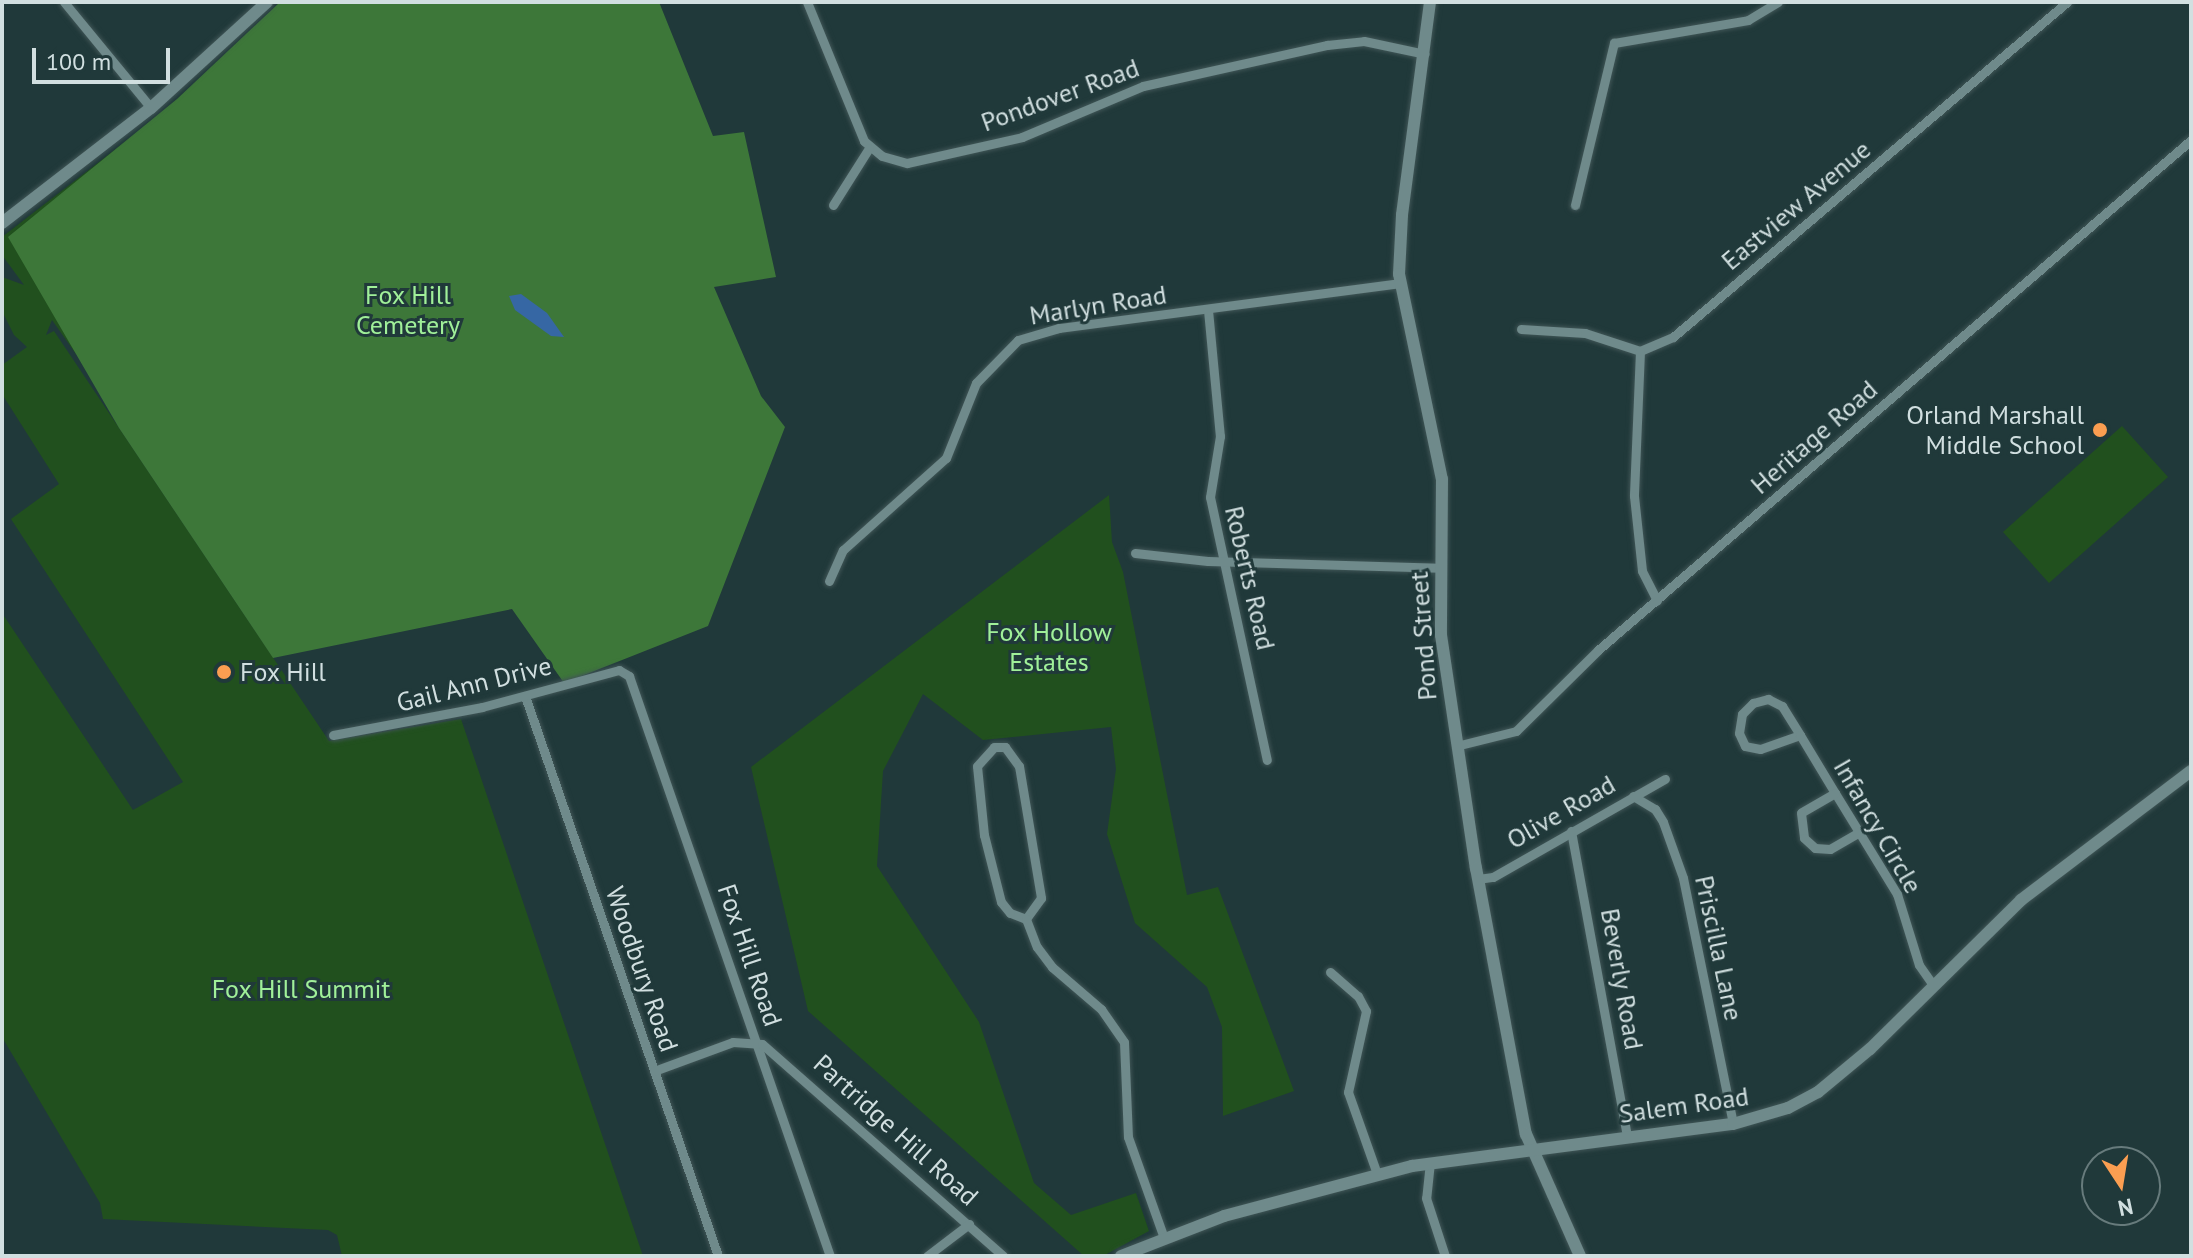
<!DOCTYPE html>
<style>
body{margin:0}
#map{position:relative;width:2193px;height:1258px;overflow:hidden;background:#20393a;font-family:"PT Sans",sans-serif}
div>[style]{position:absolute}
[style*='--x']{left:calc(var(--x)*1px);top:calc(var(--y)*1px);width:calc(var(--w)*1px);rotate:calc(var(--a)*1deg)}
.green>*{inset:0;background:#21501e}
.forest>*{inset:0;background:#3d7739}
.water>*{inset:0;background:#3667a4}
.roads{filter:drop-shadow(0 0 2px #405556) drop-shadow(0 0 2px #405556)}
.street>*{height:9px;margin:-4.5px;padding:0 4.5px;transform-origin:4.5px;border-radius:4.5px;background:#6f8a8b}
.secondary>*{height:12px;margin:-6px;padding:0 6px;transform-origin:6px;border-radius:6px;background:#6f8a8b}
.dots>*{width:22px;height:22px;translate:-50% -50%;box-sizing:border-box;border:4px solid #20393a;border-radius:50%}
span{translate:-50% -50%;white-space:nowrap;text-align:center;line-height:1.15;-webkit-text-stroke:6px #20393a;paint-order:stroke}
.street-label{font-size:26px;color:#d1dfe0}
.park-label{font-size:26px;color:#a0f099}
.poi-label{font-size:26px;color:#d1dfe0}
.right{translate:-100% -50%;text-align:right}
.left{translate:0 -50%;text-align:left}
.frame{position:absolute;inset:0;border:4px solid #d1dfe0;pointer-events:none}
.north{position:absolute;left:2081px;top:1146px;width:80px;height:80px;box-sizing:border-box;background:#20393a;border:2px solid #677b7c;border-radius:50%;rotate:168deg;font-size:22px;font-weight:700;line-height:32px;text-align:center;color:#d1dfe0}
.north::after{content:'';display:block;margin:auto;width:28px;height:36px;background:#fb9e51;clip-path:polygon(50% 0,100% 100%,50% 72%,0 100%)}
.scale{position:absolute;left:32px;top:48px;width:138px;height:36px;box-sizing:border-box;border:4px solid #d1dfe0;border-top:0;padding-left:10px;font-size:24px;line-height:28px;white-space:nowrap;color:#d1dfe0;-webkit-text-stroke:6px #20393a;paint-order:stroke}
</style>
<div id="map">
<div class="green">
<i style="clip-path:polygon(143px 128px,76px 354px,52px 320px,46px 335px,54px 331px,329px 741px,461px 719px,643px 1256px,342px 1256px,337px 1235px,328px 1230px,103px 1219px,100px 1203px,2px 1037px,2px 613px,133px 810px,183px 782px,11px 519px,59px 484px,2px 394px,2px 365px,27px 347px,14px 335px,2px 311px,2px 277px,24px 285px,2px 255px,2px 237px)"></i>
<i style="clip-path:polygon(2122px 426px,2168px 477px,2049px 583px,2003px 532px)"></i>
<i style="clip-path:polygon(1109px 495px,1112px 542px,1123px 572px,1187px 895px,1218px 887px,1294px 1091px,1223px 1116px,1222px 1027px,1207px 987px,1135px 923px,1107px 834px,1116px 769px,1111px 727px,983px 740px,923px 694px,883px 771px,877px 866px,979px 1022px,1034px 1183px,1071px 1215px,1136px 1193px,1149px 1231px,1103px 1256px,1084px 1256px,808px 1011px,751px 767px)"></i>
</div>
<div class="forest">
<i style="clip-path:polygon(280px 2px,659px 2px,713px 136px,744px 132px,776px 277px,714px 287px,761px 396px,785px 427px,708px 626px,564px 683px,512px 609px,273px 658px,119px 428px,8px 237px,177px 99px)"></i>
</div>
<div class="water">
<i style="clip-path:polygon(521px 294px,547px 313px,564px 337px,551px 336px,515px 310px,509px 296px)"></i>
</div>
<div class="roads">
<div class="street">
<i style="--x:64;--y:2;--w:137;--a:50.6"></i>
<i style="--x:807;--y:2;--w:150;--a:67.7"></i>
<i style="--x:864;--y:141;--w:23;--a:40"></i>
<i style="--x:882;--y:156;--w:26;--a:16"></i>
<i style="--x:907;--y:163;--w:118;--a:-12.7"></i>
<i style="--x:1022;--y:137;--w:131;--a:-22.9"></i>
<i style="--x:1143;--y:86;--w:189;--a:-12.6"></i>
<i style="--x:1327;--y:45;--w:37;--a:-6"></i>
<i style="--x:1364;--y:41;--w:62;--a:12"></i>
<i style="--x:833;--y:205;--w:67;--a:-57.7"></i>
<i style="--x:1575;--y:205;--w:167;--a:-76.5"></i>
<i style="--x:1614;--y:43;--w:136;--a:-9.7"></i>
<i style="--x:1748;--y:20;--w:35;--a:-31"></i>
<i style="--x:1208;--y:310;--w:127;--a:84.6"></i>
<i style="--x:1220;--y:436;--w:62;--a:99.3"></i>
<i style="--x:1210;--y:497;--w:269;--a:77.8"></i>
<i style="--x:1521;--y:329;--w:64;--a:3.6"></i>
<i style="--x:1585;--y:333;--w:58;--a:18.1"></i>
<i style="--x:1640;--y:351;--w:36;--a:-23"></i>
<i style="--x:1673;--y:337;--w:517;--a:-40.37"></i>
<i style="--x:1640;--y:351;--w:145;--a:92.4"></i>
<i style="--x:1634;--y:496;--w:75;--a:83.9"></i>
<i style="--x:1642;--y:571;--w:33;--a:63"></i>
<i style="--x:1135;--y:553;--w:73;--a:6.3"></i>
<i style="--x:1208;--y:561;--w:231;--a:1.7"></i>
<i style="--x:829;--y:581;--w:34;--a:-66"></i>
<i style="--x:843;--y:550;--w:138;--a:-41.8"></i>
<i style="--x:946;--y:458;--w:81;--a:-68.2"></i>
<i style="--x:976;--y:383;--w:60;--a:-45.7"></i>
<i style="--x:1018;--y:340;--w:43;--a:-16.3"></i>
<i style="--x:1059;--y:328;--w:344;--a:-7.5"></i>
<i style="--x:525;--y:696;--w:592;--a:70.98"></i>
<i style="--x:333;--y:735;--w:152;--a:-10.6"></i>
<i style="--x:482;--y:707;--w:142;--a:-15.1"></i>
<i style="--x:619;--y:670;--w:12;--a:31"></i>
<i style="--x:629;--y:676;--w:614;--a:70.89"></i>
<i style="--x:1800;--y:735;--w:42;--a:160.7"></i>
<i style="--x:1760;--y:749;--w:15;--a:-169"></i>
<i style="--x:1745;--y:746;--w:14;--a:-115"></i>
<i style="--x:1739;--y:733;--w:19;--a:-81"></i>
<i style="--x:1742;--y:714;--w:16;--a:-45"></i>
<i style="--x:1753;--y:703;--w:16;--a:-15"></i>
<i style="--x:1768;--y:699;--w:16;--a:27"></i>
<i style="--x:1782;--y:706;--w:34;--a:58"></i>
<i style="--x:1800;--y:735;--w:68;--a:58.9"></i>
<i style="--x:1835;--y:793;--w:119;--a:58.5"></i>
<i style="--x:1897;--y:894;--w:74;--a:72.8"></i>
<i style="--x:1919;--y:965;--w:24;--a:55"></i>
<i style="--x:1456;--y:746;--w:62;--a:-14"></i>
<i style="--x:1516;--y:731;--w:115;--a:-44.6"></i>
<i style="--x:1598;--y:650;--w:782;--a:-40.7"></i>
<i style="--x:994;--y:747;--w:11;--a:0"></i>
<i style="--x:1005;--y:747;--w:24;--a:54"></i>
<i style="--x:1019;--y:766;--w:134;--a:80.5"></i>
<i style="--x:1041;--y:898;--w:26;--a:126"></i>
<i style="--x:1026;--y:919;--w:17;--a:-159"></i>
<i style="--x:1010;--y:913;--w:14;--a:-129"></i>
<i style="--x:1001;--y:902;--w:69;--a:-104.2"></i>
<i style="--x:984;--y:835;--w:69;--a:-95.8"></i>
<i style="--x:977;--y:766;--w:25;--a:-48"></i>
<i style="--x:1835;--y:793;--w:39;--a:150"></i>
<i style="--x:1801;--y:813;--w:25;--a:83"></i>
<i style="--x:1804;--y:838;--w:15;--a:42"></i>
<i style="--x:1815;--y:848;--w:15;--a:4"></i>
<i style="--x:1830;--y:849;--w:34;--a:-30"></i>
<i style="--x:1633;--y:796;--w:26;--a:31"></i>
<i style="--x:1655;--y:809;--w:15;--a:58"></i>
<i style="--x:1663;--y:822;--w:59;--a:70.3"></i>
<i style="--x:1683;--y:878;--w:251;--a:78.5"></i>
<i style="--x:1571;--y:831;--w:310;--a:79.6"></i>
<i style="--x:1478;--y:879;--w:15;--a:-8"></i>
<i style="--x:1493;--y:877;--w:198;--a:-29.7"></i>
<i style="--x:1026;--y:919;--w:30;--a:69"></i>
<i style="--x:1037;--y:947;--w:25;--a:53"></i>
<i style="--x:1052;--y:967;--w:65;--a:40.6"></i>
<i style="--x:1101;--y:1009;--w:40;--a:55.1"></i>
<i style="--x:1124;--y:1042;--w:95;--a:87.6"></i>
<i style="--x:1128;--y:1137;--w:107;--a:70.4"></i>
<i style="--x:1330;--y:972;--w:37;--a:41"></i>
<i style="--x:1358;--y:996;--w:17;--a:62"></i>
<i style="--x:1366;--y:1011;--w:83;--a:102.5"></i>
<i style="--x:1348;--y:1092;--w:87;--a:70.5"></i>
<i style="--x:654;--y:1071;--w:84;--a:-20.2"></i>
<i style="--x:733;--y:1042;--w:29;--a:4"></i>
<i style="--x:762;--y:1044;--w:321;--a:41.3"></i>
<i style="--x:1430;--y:1162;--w:36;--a:96"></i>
<i style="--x:1426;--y:1198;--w:61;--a:71.9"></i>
<i style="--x:927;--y:1256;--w:53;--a:-37.3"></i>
</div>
<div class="secondary">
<i style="--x:1430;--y:2;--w:215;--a:97.5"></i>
<i style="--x:1402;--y:215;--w:59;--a:92.9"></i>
<i style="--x:1399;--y:274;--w:209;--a:78.2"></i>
<i style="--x:1442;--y:479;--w:156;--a:90.4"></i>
<i style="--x:1441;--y:635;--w:236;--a:81.5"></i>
<i style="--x:1476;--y:868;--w:271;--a:79.4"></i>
<i style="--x:1526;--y:1134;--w:133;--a:66.1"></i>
<i style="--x:2;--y:223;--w:188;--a:-37.7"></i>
<i style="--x:151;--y:108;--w:157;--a:-42.4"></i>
<i style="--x:1121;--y:1256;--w:110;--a:-21.2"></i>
<i style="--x:1224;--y:1216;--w:195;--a:-14.9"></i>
<i style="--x:1412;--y:1166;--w:324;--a:-7.5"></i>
<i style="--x:1733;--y:1124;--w:57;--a:-16.2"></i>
<i style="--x:1788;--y:1108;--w:34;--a:-28"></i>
<i style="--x:1818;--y:1092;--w:67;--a:-39.6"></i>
<i style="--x:1870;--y:1049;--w:212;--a:-44.6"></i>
<i style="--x:2021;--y:900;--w:213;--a:-37.2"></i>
</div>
</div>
<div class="dots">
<i style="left:2100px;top:430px;background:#fb9e51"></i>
<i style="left:224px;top:672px;background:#fb9e51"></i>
</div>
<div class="street-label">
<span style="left:1060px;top:95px;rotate:-20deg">Pondover Road</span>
<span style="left:1796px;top:205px;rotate:-40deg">Eastview Avenue</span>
<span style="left:1098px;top:305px;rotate:-9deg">Marlyn Road</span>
<span style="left:1814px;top:437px;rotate:-41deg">Heritage Road</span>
<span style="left:1250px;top:578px;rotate:77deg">Roberts Road</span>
<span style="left:1423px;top:636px;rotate:-94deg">Pond Street</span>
<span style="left:474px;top:684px;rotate:-14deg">Gail Ann Drive</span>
<span style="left:1561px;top:812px;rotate:-30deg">Olive Road</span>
<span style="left:1878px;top:826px;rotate:60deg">Infancy Circle</span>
<span style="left:1719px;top:948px;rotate:78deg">Priscilla Lane</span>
<span style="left:750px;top:955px;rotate:71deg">Fox Hill Road</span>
<span style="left:642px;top:969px;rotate:71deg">Woodbury Road</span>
<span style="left:1622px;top:979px;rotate:80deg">Beverly Road</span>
<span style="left:1684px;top:1105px;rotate:-8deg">Salem Road</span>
<span style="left:896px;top:1130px;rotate:42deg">Partridge Hill Road</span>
</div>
<div class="park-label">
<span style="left:408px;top:310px">Fox Hill<br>Cemetery</span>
<span style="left:1049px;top:647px">Fox Hollow<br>Estates</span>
<span style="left:301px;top:989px">Fox Hill Summit</span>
</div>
<div class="poi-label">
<span class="right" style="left:2084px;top:430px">Orland Marshall<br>Middle School</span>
<span class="left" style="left:240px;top:672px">Fox Hill</span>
</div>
<div class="frame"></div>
<div class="north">N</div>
<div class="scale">100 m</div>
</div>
